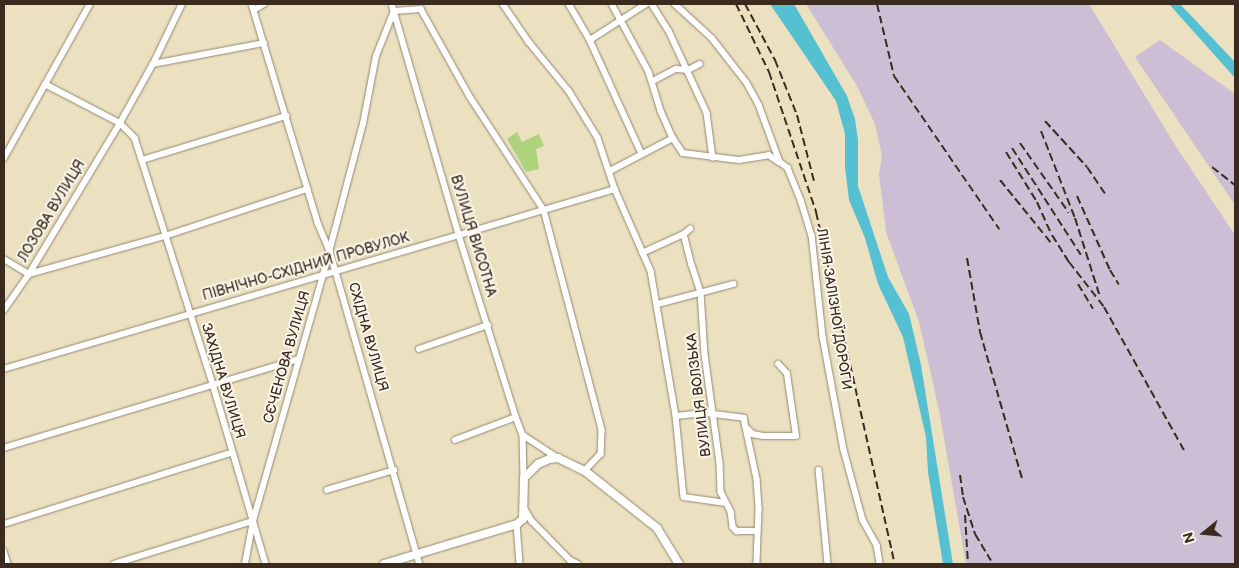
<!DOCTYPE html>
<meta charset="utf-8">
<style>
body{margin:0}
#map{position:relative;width:1239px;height:568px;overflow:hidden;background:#ebe1c0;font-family:"Balsamiq Sans",sans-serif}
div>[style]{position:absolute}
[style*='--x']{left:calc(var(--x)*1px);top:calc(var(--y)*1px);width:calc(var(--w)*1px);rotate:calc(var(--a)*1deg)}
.industrial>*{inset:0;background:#ccbed4}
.green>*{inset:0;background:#afd27c}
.water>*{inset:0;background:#56c0d3}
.roads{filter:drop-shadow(0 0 1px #93866f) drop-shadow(0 0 1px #93866f)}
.street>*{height:5.5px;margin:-2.75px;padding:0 2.75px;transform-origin:2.75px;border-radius:2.75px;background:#fff}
.secondary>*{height:8px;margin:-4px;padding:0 4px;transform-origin:4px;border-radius:4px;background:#fff}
.rail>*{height:2px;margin-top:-1px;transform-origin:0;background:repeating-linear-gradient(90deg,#3b2a1e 0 8px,transparent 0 12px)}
span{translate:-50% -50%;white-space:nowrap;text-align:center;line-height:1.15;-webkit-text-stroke:4px #fbf7ec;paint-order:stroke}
.street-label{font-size:14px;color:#3b2a1e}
.frame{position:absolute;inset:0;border:5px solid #3b2a1e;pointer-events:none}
.north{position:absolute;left:1179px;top:508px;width:50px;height:50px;-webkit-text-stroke:4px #fbf7ec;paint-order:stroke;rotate:253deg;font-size:14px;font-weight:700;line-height:20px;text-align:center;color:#3b2a1e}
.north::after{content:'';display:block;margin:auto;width:18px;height:22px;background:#3b2a1e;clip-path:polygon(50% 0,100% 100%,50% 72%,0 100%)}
</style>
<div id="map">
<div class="industrial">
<i style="clip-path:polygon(806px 4px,1089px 4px,1175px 145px,1235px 235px,1235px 564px,966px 564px,939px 410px,919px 322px,886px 232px,879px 174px,882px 156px,875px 124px,857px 86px)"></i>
<i style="clip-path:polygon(1160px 40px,1235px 94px,1235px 205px,1135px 57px)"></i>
</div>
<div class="green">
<i style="clip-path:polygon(517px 132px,522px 142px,539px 134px,544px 146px,536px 149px,539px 169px,526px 172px,507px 139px)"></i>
</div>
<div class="water">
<i style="clip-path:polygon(770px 4px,794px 4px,847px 96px,855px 119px,858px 140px,858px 186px,888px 277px,909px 314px,921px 365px,953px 564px,943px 564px,928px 472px,926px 437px,903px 337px,878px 284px,865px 238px,849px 200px,845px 167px,845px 134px,836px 101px)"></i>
<i style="clip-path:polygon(1169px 4px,1180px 4px,1235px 62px,1235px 78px)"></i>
</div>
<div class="roads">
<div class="street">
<i style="--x:252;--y:4;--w:229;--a:73.2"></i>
<i style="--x:318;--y:223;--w:30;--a:67"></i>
<i style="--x:330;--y:251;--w:326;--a:74"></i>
<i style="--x:392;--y:4;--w:241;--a:73.8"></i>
<i style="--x:459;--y:235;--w:191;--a:72.6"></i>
<i style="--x:516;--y:417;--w:19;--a:69"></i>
<i style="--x:523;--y:435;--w:42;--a:33.3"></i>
<i style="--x:503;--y:4;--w:46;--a:55.6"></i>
<i style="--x:529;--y:42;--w:63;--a:50.8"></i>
<i style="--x:569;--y:91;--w:55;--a:58.3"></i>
<i style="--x:598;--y:138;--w:54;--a:71.6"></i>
<i style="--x:615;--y:189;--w:90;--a:66.3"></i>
<i style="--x:651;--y:271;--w:147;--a:80.2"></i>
<i style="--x:676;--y:416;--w:81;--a:84.4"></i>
<i style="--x:684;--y:497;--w:42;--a:8.1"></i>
<i style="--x:569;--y:4;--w:42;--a:59.7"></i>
<i style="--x:590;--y:40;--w:125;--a:65.5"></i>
<i style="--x:612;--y:4;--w:77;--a:61.4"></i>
<i style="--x:649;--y:72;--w:41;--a:72.9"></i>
<i style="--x:661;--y:111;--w:30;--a:66"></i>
<i style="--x:673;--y:138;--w:18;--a:56"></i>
<i style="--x:683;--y:153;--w:56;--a:7.1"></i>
<i style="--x:739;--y:160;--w:30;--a:-9"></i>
<i style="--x:769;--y:155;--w:12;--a:35"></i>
<i style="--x:652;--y:4;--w:32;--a:58"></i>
<i style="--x:669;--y:31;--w:90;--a:65.1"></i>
<i style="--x:707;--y:113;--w:45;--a:82.4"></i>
<i style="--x:675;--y:4;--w:50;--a:42.6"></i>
<i style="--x:712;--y:38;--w:57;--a:52.1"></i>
<i style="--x:747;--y:83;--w:25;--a:61"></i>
<i style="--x:759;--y:105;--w:61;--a:69.8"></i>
<i style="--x:780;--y:162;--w:10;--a:37"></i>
<i style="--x:788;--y:168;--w:35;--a:68"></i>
<i style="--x:801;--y:200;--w:37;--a:73"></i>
<i style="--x:812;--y:235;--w:103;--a:83.8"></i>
<i style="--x:823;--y:337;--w:115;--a:79.5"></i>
<i style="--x:844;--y:450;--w:73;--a:74.8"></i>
<i style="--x:863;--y:520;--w:29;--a:61"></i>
<i style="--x:877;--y:545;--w:19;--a:81"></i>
<i style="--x:254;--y:10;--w:12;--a:-31"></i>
<i style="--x:590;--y:40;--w:67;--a:-32.7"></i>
<i style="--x:153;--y:64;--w:113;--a:-10.7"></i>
<i style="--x:653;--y:81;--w:26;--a:-28"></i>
<i style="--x:676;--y:69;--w:12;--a:5"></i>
<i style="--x:688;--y:70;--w:13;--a:-27"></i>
<i style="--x:45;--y:84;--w:85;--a:27.5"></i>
<i style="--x:120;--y:123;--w:21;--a:45"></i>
<i style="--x:135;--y:138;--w:258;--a:72.4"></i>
<i style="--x:213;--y:384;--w:188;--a:73.6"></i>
<i style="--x:4;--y:158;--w:176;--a:-60.8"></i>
<i style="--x:142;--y:160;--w:151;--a:-17"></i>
<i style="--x:610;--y:171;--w:71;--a:-27.6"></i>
<i style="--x:684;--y:234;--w:32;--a:76"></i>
<i style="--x:692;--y:265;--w:29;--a:72"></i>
<i style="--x:701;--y:293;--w:62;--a:86.3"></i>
<i style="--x:705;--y:355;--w:109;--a:82.1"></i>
<i style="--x:720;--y:463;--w:29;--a:88"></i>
<i style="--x:721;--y:492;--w:22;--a:63"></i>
<i style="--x:731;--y:512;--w:15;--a:82"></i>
<i style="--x:733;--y:527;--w:6;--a:45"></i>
<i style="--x:737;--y:531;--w:20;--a:0"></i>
<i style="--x:642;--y:253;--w:46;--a:-24.3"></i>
<i style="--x:684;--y:234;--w:8;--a:-40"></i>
<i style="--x:4;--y:259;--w:29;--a:31"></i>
<i style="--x:29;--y:274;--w:141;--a:-15.6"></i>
<i style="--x:165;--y:236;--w:150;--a:-18.3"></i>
<i style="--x:658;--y:304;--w:78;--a:-14.9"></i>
<i style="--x:4;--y:310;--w:44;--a:-55.2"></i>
<i style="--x:29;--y:274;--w:176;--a:-58.9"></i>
<i style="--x:120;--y:123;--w:68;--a:-60.8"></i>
<i style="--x:153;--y:64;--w:67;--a:-64.2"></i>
<i style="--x:419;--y:349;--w:73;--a:-19.2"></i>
<i style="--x:4;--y:369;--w:637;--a:-16.41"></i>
<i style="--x:676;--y:416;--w:30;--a:-6"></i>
<i style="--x:706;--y:413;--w:38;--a:7"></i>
<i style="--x:744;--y:418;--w:62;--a:78"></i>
<i style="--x:757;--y:479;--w:30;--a:86"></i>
<i style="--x:759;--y:509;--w:55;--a:92.1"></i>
<i style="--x:746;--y:427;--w:10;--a:45"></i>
<i style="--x:753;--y:434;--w:10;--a:11"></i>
<i style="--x:763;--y:436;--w:33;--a:0"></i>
<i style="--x:796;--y:436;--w:63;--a:-98.3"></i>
<i style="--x:787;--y:374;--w:13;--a:-132"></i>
<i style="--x:523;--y:435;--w:43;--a:88.7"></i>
<i style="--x:455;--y:440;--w:65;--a:-20.7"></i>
<i style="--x:4;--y:448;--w:307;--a:-16.8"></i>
<i style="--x:819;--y:470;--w:94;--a:84.5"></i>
<i style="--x:327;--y:490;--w:70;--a:-16.6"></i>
<i style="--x:525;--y:509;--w:14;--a:60"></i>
<i style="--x:532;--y:521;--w:54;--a:45.7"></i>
<i style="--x:570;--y:560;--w:9;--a:27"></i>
<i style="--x:4;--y:524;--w:238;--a:-17.4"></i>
<i style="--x:517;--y:524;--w:40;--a:85.7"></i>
<i style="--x:4;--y:551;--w:14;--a:73"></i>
<i style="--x:114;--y:564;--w:145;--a:-17.2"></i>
<i style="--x:245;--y:564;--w:44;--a:-79.5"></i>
<i style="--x:253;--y:521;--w:256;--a:-74.1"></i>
<i style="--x:323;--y:275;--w:156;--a:-75.2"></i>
<i style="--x:363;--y:124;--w:69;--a:-79.2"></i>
<i style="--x:376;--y:56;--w:48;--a:-68.2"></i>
<i style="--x:394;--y:11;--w:27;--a:-4"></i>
<i style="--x:421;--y:9;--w:98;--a:60.8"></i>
<i style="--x:469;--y:95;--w:137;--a:56.9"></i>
<i style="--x:544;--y:210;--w:228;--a:75.2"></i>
<i style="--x:602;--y:430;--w:24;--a:92"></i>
<i style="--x:601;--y:454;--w:23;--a:133"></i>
</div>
<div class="secondary">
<i style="--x:384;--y:564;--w:139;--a:-16.7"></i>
<i style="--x:517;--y:524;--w:8;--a:-40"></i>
<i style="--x:523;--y:519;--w:41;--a:-88.6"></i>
<i style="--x:524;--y:478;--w:20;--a:-45"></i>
<i style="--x:538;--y:464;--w:12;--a:-24"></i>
<i style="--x:549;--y:459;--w:9;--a:-6"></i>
<i style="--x:558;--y:458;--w:30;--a:26"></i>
<i style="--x:585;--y:471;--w:92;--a:38.4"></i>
<i style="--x:657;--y:528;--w:42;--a:58.6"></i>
</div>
</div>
<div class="rail">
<i style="--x:736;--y:4;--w:76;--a:64.1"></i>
<i style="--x:769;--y:72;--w:148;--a:71.4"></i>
<i style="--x:816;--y:212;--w:361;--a:77.4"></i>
<i style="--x:745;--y:4;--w:64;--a:61.8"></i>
<i style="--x:775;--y:60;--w:59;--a:68.2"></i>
<i style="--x:797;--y:115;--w:68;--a:75.6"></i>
<i style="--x:877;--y:4;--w:74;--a:76.7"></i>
<i style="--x:894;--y:76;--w:186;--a:55.5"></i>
<i style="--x:1045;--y:121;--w:62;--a:47.6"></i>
<i style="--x:1087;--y:167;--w:32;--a:56"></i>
<i style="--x:1041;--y:131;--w:93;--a:68.7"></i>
<i style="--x:1075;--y:218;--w:83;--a:72.4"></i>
<i style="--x:1020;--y:143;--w:85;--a:55"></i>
<i style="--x:1012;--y:148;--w:127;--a:57.2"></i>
<i style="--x:1006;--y:152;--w:59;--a:58.2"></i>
<i style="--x:1037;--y:202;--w:36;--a:66"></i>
<i style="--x:1052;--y:235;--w:32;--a:58"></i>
<i style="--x:1069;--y:262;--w:57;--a:52.1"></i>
<i style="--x:1104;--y:307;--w:164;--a:60.8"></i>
<i style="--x:1212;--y:167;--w:29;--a:38"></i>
<i style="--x:1000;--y:180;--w:81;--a:51"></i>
<i style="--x:1077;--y:196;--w:81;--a:66"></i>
<i style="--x:1110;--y:270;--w:17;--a:59"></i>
<i style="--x:967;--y:258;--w:75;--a:80"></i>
<i style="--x:980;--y:332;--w:152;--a:74"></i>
<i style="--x:1078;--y:284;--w:29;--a:59"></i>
<i style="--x:960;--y:475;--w:22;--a:82"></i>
<i style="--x:963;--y:497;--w:39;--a:72"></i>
<i style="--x:975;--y:534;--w:31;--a:59"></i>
<i style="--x:965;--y:515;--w:49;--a:86.5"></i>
</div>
<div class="street-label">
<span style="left:52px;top:211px;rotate:-59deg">ЛОЗОВА ВУЛИЦЯ</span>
<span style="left:473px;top:236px;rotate:73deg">ВУЛИЦЯ ВИСОТНА</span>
<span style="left:306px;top:267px;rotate:-16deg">ПІВНІЧНО-СХІДНИЙ ПРОВУЛОК</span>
<span style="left:834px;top:309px;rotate:81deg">ЛІНІЯ ЗАЛІЗНОЇ ДОРОГИ</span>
<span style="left:368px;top:337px;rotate:74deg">СХІДНА ВУЛИЦЯ</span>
<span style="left:287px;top:357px;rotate:-74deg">СЄЧЕНОВА ВУЛИЦЯ</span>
<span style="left:223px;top:381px;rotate:73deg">ЗАХІДНА ВУЛИЦЯ</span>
<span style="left:699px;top:395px;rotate:-97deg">ВУЛИЦЯ ВОЛЗЬКА</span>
</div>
<div class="frame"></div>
<div class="north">N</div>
</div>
